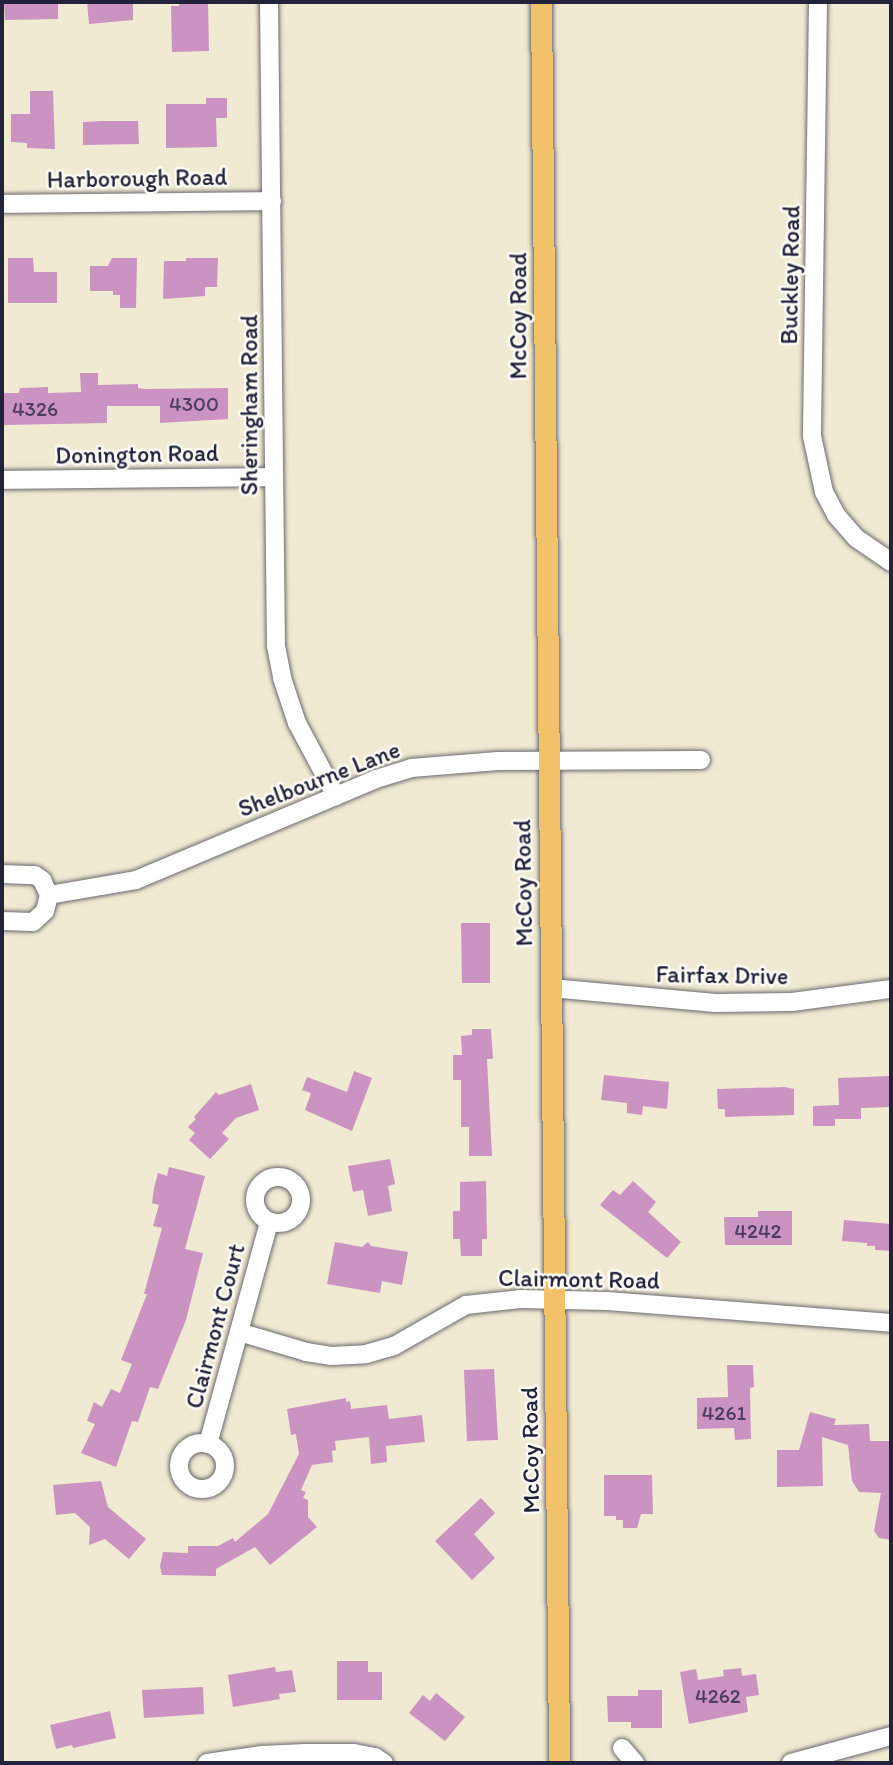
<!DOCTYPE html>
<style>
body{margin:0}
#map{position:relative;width:893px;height:1765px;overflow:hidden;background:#f1ead2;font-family:Itim,sans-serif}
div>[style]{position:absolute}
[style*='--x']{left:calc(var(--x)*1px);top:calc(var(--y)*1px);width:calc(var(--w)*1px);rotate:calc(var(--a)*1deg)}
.building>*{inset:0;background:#ca93c1}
.roads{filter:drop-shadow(0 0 2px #6a6870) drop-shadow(0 0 2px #6a6870)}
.minor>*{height:18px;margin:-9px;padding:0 9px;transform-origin:9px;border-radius:9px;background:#fff}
.minor>.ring{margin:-9px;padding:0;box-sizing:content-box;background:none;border:18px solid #fff;border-radius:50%}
.major>*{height:21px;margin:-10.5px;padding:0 10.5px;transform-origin:10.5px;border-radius:10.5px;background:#f2c26a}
span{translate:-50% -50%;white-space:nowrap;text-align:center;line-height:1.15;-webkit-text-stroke:5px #fdfcf7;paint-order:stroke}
.number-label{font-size:21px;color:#4c3e5c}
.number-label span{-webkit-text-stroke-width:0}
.street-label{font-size:24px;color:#22223b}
.frame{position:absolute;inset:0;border:4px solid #22223b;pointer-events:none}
</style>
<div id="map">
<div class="building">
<i style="clip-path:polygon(4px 2px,58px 2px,58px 19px,5px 20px)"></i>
<i style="clip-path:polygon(87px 2px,133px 2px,133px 20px,89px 24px)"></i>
<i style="clip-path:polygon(179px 2px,208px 2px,209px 51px,172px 52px,171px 6px,179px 6px)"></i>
<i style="clip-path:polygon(30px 91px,53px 91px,55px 149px,27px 148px,27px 143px,11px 142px,11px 114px,30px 114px)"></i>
<i style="clip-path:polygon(206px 98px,227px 98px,227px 118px,216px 118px,217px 147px,166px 148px,166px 104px,206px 104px)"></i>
<i style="clip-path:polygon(102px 121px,138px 121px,139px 144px,83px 145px,83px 122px)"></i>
<i style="clip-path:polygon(8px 258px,33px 258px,34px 272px,57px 272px,57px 303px,8px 303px)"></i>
<i style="clip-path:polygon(112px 258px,137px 258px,136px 308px,120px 308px,120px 295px,113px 295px,113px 291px,90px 291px,90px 266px,108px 266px)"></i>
<i style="clip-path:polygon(186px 258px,218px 258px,217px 287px,205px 287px,205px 296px,163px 299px,164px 261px,186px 261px)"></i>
<i style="clip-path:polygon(80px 373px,98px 373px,98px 385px,138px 384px,138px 388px,144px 389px,228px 388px,228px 419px,160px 423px,160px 406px,107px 406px,107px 423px,4px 425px,3px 393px,19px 393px,20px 388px,48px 387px,48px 393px,81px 392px)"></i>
<i style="clip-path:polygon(461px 923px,490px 923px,490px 983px,462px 983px)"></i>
<i style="clip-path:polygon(472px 1029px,491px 1029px,493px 1059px,487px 1059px,492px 1156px,469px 1156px,469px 1127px,461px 1127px,461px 1080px,453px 1080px,453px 1055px,462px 1055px,461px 1036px,472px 1035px)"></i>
<i style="clip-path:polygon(354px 1071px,372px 1078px,352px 1131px,305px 1110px,311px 1093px,302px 1090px,307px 1077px,347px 1092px)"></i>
<i style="clip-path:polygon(604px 1075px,669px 1082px,667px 1109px,643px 1106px,642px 1115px,627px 1113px,627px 1103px,601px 1100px)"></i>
<i style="clip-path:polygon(891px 1076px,891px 1107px,861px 1108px,861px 1119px,835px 1119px,835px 1126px,813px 1126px,813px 1106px,839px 1105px,838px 1078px)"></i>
<i style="clip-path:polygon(251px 1084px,259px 1110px,236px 1118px,222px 1133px,229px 1139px,210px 1159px,189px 1140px,195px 1133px,188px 1127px,196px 1119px,194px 1117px,216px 1092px,219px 1095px)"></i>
<i style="clip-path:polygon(785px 1087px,794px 1089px,794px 1115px,725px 1117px,725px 1109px,718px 1109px,717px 1089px)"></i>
<i style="clip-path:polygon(390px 1159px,395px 1184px,388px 1186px,392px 1211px,368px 1216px,363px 1190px,353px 1192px,348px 1166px)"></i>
<i style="clip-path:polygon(169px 1167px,205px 1176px,185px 1249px,203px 1253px,186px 1320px,158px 1389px,150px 1387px,138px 1422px,132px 1421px,116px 1467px,81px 1453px,95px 1424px,87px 1421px,94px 1402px,102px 1407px,111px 1389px,120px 1393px,132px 1364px,121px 1360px,147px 1294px,144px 1294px,162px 1228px,153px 1226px,159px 1205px,152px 1203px,154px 1188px,158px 1173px,167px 1176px)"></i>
<i style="clip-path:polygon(486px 1181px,487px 1239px,482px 1239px,482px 1256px,461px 1256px,460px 1239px,453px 1239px,453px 1211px,460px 1211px,460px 1182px)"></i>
<i style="clip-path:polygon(633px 1181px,656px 1202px,648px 1212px,681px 1242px,667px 1258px,600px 1205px,613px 1190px,620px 1195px)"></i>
<i style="clip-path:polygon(758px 1211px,792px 1211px,792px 1245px,725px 1245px,724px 1217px,758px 1217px)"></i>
<i style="clip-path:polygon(844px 1220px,891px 1224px,891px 1251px,875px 1250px,875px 1246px,867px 1246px,867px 1243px,842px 1241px)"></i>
<i style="clip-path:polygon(335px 1242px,362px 1247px,368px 1242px,371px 1246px,408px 1252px,402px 1285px,382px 1281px,380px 1293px,327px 1284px)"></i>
<i style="clip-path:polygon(727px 1365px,753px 1365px,754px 1387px,750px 1388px,751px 1439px,735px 1440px,734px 1428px,697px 1429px,697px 1398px,728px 1397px)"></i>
<i style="clip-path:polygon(494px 1369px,498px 1440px,467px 1441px,464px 1370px)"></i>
<i style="clip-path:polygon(346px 1398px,346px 1402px,350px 1401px,351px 1409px,387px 1405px,389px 1419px,422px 1415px,425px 1442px,386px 1446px,387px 1462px,371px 1464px,369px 1437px,335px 1441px,336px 1450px,332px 1451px,333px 1462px,312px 1465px,301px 1490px,306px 1492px,303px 1498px,308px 1500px,308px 1517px,317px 1527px,270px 1565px,255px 1547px,216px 1569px,216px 1576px,162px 1575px,160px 1566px,163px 1552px,188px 1553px,188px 1546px,218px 1546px,233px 1538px,235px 1542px,268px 1514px,299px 1454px,296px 1434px,291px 1435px,287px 1409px)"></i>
<i style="clip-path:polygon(810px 1412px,836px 1419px,834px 1425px,869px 1424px,870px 1441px,891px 1441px,891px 1540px,879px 1538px,874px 1531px,881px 1493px,859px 1492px,852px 1481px,848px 1445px,822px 1437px,823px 1486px,777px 1487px,777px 1450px,799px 1450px)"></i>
<i style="clip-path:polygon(604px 1475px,652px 1475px,653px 1514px,641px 1514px,637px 1528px,623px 1528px,623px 1520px,616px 1520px,616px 1516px,604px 1516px)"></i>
<i style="clip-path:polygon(101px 1481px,108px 1507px,146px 1539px,129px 1559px,105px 1539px,89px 1545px,90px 1527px,75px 1513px,56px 1515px,53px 1485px)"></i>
<i style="clip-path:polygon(481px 1498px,495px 1513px,474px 1534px,495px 1558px,472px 1580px,435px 1541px)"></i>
<i style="clip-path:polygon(337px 1661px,368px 1661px,368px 1672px,382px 1672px,382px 1700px,337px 1700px)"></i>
<i style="clip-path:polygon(275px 1667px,276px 1672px,292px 1670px,296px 1692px,279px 1694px,280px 1699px,233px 1707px,228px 1675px)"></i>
<i style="clip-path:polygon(741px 1668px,742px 1676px,756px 1674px,759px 1695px,746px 1697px,748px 1712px,689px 1724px,680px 1672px,696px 1669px,698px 1680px,724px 1676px,723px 1670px)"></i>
<i style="clip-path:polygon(203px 1687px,204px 1714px,144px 1718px,142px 1690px)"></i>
<i style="clip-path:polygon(638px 1690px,662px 1690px,662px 1728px,631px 1728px,631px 1722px,608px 1722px,607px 1696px,638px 1696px)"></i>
<i style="clip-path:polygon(436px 1693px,465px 1717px,445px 1741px,409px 1713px,423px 1695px,430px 1701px)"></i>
<i style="clip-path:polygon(110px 1711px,116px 1738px,73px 1748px,72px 1745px,56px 1749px,50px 1725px)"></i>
</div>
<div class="roads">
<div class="minor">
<i style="--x:269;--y:2;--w:644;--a:89.38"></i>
<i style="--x:276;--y:646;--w:33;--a:79"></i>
<i style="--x:282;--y:678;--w:47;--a:71.6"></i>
<i style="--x:297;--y:723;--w:83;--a:61.9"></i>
<i style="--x:818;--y:2;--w:434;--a:90.8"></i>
<i style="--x:812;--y:436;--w:57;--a:77.9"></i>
<i style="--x:824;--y:492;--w:26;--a:62"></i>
<i style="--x:836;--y:515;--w:30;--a:49"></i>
<i style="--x:856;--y:538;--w:42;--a:34.4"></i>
<i style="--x:2;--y:204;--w:270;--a:-0.6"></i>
<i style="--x:2;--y:480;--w:271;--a:-0.6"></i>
<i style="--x:2;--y:874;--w:33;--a:2"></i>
<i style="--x:35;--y:875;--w:9;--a:36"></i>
<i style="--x:42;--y:880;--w:17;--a:65"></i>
<i style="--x:49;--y:895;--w:16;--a:104"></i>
<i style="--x:45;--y:911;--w:16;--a:137"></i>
<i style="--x:33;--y:922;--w:31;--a:-178"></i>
<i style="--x:49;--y:895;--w:88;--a:-9.8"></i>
<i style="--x:136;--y:880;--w:260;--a:-22.8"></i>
<i style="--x:376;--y:779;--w:37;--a:-17"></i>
<i style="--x:411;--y:768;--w:87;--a:-4.6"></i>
<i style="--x:498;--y:761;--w:203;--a:-0.3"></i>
<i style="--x:551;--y:988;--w:165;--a:5.2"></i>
<i style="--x:715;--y:1003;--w:77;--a:-0.7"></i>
<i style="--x:792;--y:1002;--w:100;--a:-7.5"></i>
<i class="ring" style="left:255px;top:1177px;width:28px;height:28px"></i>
<i style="--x:239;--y:1332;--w:70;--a:16.6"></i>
<i style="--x:306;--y:1352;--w:25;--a:9"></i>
<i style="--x:331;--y:1356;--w:35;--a:-3"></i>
<i style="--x:366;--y:1354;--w:29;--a:-16"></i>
<i style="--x:394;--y:1346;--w:83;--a:-29.7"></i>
<i style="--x:466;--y:1305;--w:54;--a:-6.3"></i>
<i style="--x:520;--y:1299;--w:87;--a:1.3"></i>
<i style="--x:607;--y:1301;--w:285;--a:4.4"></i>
<i class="ring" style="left:179px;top:1443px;width:28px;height:28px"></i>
<i style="--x:208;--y:1444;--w:230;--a:-74.6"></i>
<i style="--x:622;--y:1748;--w:20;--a:49"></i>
<i style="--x:207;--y:1763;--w:56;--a:-8.3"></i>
<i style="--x:262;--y:1755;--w:44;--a:-2.6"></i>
<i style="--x:306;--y:1753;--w:48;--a:0"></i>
<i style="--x:354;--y:1753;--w:21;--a:11"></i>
<i style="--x:375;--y:1757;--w:11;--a:34"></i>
<i style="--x:791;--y:1763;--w:104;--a:-15.1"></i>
</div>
<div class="major">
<i style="--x:541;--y:2;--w:1761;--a:89.41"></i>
</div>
</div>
<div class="number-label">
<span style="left:194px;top:404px">4300</span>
<span style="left:35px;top:409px">4326</span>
<span style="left:758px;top:1231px">4242</span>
<span style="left:724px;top:1413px">4261</span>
<span style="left:718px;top:1696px">4262</span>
</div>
<div class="street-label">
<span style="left:137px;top:178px;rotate:-1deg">Harborough Road</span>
<span style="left:790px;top:275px;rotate:-89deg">Buckley Road</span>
<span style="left:518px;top:316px;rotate:-90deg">McCoy Road</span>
<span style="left:249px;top:405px;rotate:-90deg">Sheringham Road</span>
<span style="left:137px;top:454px;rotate:-1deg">Donington Road</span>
<span style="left:319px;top:779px;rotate:-21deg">Shelbourne Lane</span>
<span style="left:523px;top:883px;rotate:-91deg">McCoy Road</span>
<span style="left:722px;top:975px;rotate:1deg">Fairfax Drive</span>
<span style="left:579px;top:1279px;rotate:1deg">Clairmont Road</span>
<span style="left:215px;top:1326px;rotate:-75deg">Clairmont Court</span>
<span style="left:530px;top:1450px;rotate:-91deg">McCoy Road</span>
</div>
<div class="frame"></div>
</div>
